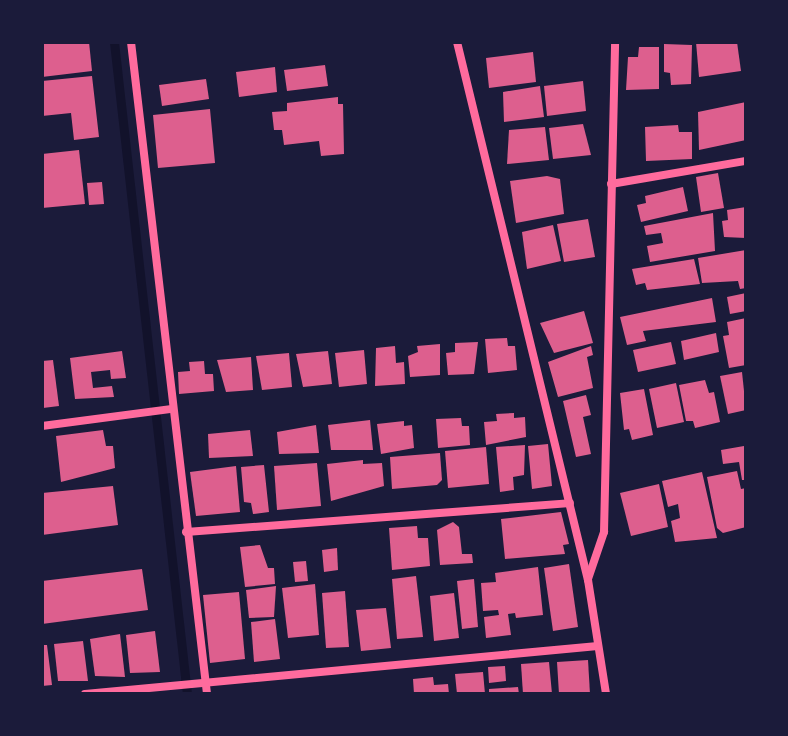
<!DOCTYPE html>
<style>
body{margin:0}
#map{position:relative;width:788px;height:736px;overflow:hidden;background:#1b1b3a;font-family:"DM Sans",sans-serif}
div>[style]{position:absolute}
[style*='--x']{left:calc(var(--x)*1px);top:calc(var(--y)*1px);width:calc(var(--w)*1px);rotate:calc(var(--a)*1deg)}
.stream>*{height:9px;margin:-4.5px;padding:0 4.5px;transform-origin:4.5px;border-radius:4.5px;background:#12122b}
.building>*{inset:0;background:#dd5f8e}
.minor>*{height:8px;margin:-4px;padding:0 4px;transform-origin:4px;border-radius:4px;background:#ff6b9d}
span{translate:-50% -50%;white-space:nowrap;text-align:center;line-height:1.15;-webkit-text-stroke:6px #1b1b3a;paint-order:stroke}
.frame{position:absolute;inset:0;border:44px solid #1b1b3a;pointer-events:none}
</style>
<div id="map">
<div class="stream">
<i style="--x:114;--y:42;--w:656;--a:83.61"></i>
</div>
<div class="building">
<i style="clip-path:polygon(42px 42px,89px 42px,92px 71px,42px 77px)"></i>
<i style="clip-path:polygon(696px 42px,737px 42px,741px 71px,699px 77px)"></i>
<i style="clip-path:polygon(664px 44px,692px 45px,691px 84px,671px 85px,670px 73px,664px 72px)"></i>
<i style="clip-path:polygon(639px 47px,659px 47px,659px 89px,626px 90px,628px 57px,638px 57px)"></i>
<i style="clip-path:polygon(533px 52px,536px 82px,489px 88px,486px 58px)"></i>
<i style="clip-path:polygon(325px 65px,328px 86px,287px 91px,284px 70px)"></i>
<i style="clip-path:polygon(275px 67px,277px 92px,239px 97px,236px 72px)"></i>
<i style="clip-path:polygon(92px 76px,99px 137px,74px 140px,71px 113px,42px 116px,42px 81px)"></i>
<i style="clip-path:polygon(206px 79px,209px 99px,162px 106px,159px 85px)"></i>
<i style="clip-path:polygon(583px 81px,586px 111px,547px 116px,544px 86px)"></i>
<i style="clip-path:polygon(540px 86px,544px 117px,504px 122px,503px 92px)"></i>
<i style="clip-path:polygon(338px 97px,338px 104px,343px 104px,344px 154px,321px 156px,319px 141px,284px 145px,282px 130px,274px 130px,272px 112px,287px 111px,287px 103px)"></i>
<i style="clip-path:polygon(746px 102px,746px 140px,699px 150px,698px 112px)"></i>
<i style="clip-path:polygon(210px 109px,215px 163px,158px 168px,153px 115px)"></i>
<i style="clip-path:polygon(583px 124px,591px 155px,553px 159px,549px 128px)"></i>
<i style="clip-path:polygon(678px 125px,679px 132px,692px 132px,692px 159px,646px 161px,645px 127px)"></i>
<i style="clip-path:polygon(545px 127px,549px 160px,507px 164px,509px 130px)"></i>
<i style="clip-path:polygon(79px 150px,85px 204px,42px 208px,42px 154px)"></i>
<i style="clip-path:polygon(718px 173px,724px 208px,701px 212px,696px 177px)"></i>
<i style="clip-path:polygon(547px 176px,560px 179px,564px 214px,516px 223px,510px 181px)"></i>
<i style="clip-path:polygon(102px 182px,104px 204px,89px 205px,87px 183px)"></i>
<i style="clip-path:polygon(683px 187px,688px 211px,641px 222px,637px 205px,646px 203px,645px 196px)"></i>
<i style="clip-path:polygon(746px 207px,746px 238px,724px 237px,722px 221px,728px 220px,727px 210px)"></i>
<i style="clip-path:polygon(713px 213px,715px 251px,650px 262px,647px 246px,663px 243px,661px 233px,646px 235px,644px 226px)"></i>
<i style="clip-path:polygon(588px 219px,595px 257px,564px 262px,557px 224px)"></i>
<i style="clip-path:polygon(553px 225px,561px 261px,527px 269px,522px 232px)"></i>
<i style="clip-path:polygon(746px 250px,746px 288px,740px 289px,738px 281px,702px 283px,698px 258px)"></i>
<i style="clip-path:polygon(694px 259px,700px 284px,647px 290px,645px 283px,636px 285px,632px 269px)"></i>
<i style="clip-path:polygon(746px 293px,746px 311px,730px 314px,727px 297px)"></i>
<i style="clip-path:polygon(712px 298px,716px 322px,643px 331px,646px 341px,627px 345px,620px 317px)"></i>
<i style="clip-path:polygon(584px 311px,593px 343px,554px 353px,540px 323px)"></i>
<i style="clip-path:polygon(746px 318px,746px 365px,729px 368px,723px 336px,729px 335px,727px 322px)"></i>
<i style="clip-path:polygon(716px 333px,719px 352px,684px 360px,681px 341px)"></i>
<i style="clip-path:polygon(507px 338px,508px 346px,515px 346px,517px 370px,488px 373px,485px 339px)"></i>
<i style="clip-path:polygon(478px 342px,474px 374px,448px 375px,446px 353px,455px 352px,455px 343px)"></i>
<i style="clip-path:polygon(671px 342px,676px 364px,638px 372px,633px 350px)"></i>
<i style="clip-path:polygon(440px 344px,440px 375px,410px 377px,408px 356px,418px 352px,417px 346px)"></i>
<i style="clip-path:polygon(395px 346px,396px 363px,404px 362px,405px 384px,375px 386px,376px 348px)"></i>
<i style="clip-path:polygon(591px 346px,593px 355px,587px 357px,593px 388px,558px 397px,548px 362px)"></i>
<i style="clip-path:polygon(364px 350px,367px 384px,339px 387px,335px 353px)"></i>
<i style="clip-path:polygon(122px 351px,126px 378px,111px 379px,110px 370px,91px 372px,93px 388px,112px 386px,114px 397px,75px 399px,70px 358px)"></i>
<i style="clip-path:polygon(328px 351px,332px 384px,303px 387px,296px 354px)"></i>
<i style="clip-path:polygon(289px 353px,292px 387px,262px 390px,256px 356px)"></i>
<i style="clip-path:polygon(251px 357px,253px 390px,226px 392px,217px 360px)"></i>
<i style="clip-path:polygon(53px 360px,59px 406px,43px 408px,42px 361px)"></i>
<i style="clip-path:polygon(204px 361px,205px 374px,213px 374px,214px 391px,179px 394px,178px 372px,190px 371px,189px 362px)"></i>
<i style="clip-path:polygon(742px 372px,746px 410px,728px 414px,720px 376px)"></i>
<i style="clip-path:polygon(705px 380px,709px 393px,714px 392px,720px 422px,695px 428px,693px 421px,686px 421px,679px 385px)"></i>
<i style="clip-path:polygon(676px 383px,684px 422px,657px 428px,649px 389px)"></i>
<i style="clip-path:polygon(644px 389px,653px 435px,632px 440px,629px 429px,624px 430px,620px 393px)"></i>
<i style="clip-path:polygon(586px 395px,591px 415px,583px 417px,591px 454px,576px 457px,563px 401px)"></i>
<i style="clip-path:polygon(514px 413px,514px 418px,525px 417px,526px 437px,486px 445px,484px 422px,497px 421px,496px 414px)"></i>
<i style="clip-path:polygon(461px 418px,462px 426px,469px 426px,470px 445px,438px 448px,436px 419px)"></i>
<i style="clip-path:polygon(370px 420px,373px 450px,331px 450px,328px 425px)"></i>
<i style="clip-path:polygon(404px 421px,404px 426px,412px 425px,414px 448px,381px 454px,377px 424px)"></i>
<i style="clip-path:polygon(316px 425px,319px 453px,279px 454px,277px 432px)"></i>
<i style="clip-path:polygon(103px 430px,106px 446px,113px 446px,115px 468px,61px 482px,56px 436px)"></i>
<i style="clip-path:polygon(250px 430px,253px 456px,209px 458px,208px 434px)"></i>
<i style="clip-path:polygon(548px 444px,552px 486px,532px 489px,528px 446px)"></i>
<i style="clip-path:polygon(525px 445px,524px 475px,513px 477px,514px 490px,500px 492px,496px 447px)"></i>
<i style="clip-path:polygon(744px 446px,746px 480px,742px 480px,739px 462px,723px 464px,721px 450px)"></i>
<i style="clip-path:polygon(486px 447px,489px 484px,448px 488px,445px 451px)"></i>
<i style="clip-path:polygon(440px 453px,442px 480px,437px 485px,392px 489px,390px 457px)"></i>
<i style="clip-path:polygon(363px 460px,363px 464px,382px 463px,384px 486px,331px 501px,327px 464px)"></i>
<i style="clip-path:polygon(317px 463px,321px 506px,277px 510px,274px 466px)"></i>
<i style="clip-path:polygon(264px 465px,269px 512px,253px 514px,251px 503px,244px 502px,241px 467px)"></i>
<i style="clip-path:polygon(236px 466px,240px 512px,196px 516px,190px 472px)"></i>
<i style="clip-path:polygon(737px 471px,741px 489px,746px 488px,746px 527px,723px 533px,717px 528px,707px 477px)"></i>
<i style="clip-path:polygon(702px 472px,717px 538px,675px 542px,671px 521px,680px 518px,678px 504px,668px 507px,662px 481px)"></i>
<i style="clip-path:polygon(659px 484px,668px 527px,631px 536px,620px 493px)"></i>
<i style="clip-path:polygon(113px 486px,118px 525px,42px 535px,42px 493px)"></i>
<i style="clip-path:polygon(561px 512px,569px 544px,563px 545px,565px 554px,505px 559px,501px 519px)"></i>
<i style="clip-path:polygon(453px 522px,459px 527px,462px 554px,472px 554px,473px 563px,440px 565px,437px 530px)"></i>
<i style="clip-path:polygon(417px 526px,418px 538px,428px 538px,430px 566px,392px 570px,389px 528px)"></i>
<i style="clip-path:polygon(260px 545px,268px 568px,274px 568px,275px 584px,245px 587px,240px 547px)"></i>
<i style="clip-path:polygon(337px 548px,338px 570px,324px 572px,322px 550px)"></i>
<i style="clip-path:polygon(306px 561px,308px 581px,295px 582px,293px 562px)"></i>
<i style="clip-path:polygon(569px 564px,578px 627px,553px 631px,544px 568px)"></i>
<i style="clip-path:polygon(538px 567px,543px 615px,516px 618px,515px 613px,508px 614px,511px 635px,486px 638px,484px 617px,499px 615px,498px 610px,483px 611px,481px 583px,496px 582px,495px 573px)"></i>
<i style="clip-path:polygon(142px 569px,148px 610px,42px 624px,42px 581px)"></i>
<i style="clip-path:polygon(416px 576px,423px 637px,397px 639px,392px 579px)"></i>
<i style="clip-path:polygon(474px 579px,478px 627px,462px 629px,457px 581px)"></i>
<i style="clip-path:polygon(315px 584px,319px 635px,288px 638px,282px 588px)"></i>
<i style="clip-path:polygon(276px 586px,274px 617px,249px 618px,246px 590px)"></i>
<i style="clip-path:polygon(345px 591px,349px 647px,326px 648px,322px 593px)"></i>
<i style="clip-path:polygon(239px 592px,245px 659px,210px 663px,203px 595px)"></i>
<i style="clip-path:polygon(454px 593px,459px 638px,434px 641px,430px 596px)"></i>
<i style="clip-path:polygon(386px 608px,391px 648px,361px 651px,356px 610px)"></i>
<i style="clip-path:polygon(275px 619px,280px 659px,254px 662px,251px 622px)"></i>
<i style="clip-path:polygon(155px 631px,160px 672px,130px 673px,126px 635px)"></i>
<i style="clip-path:polygon(120px 634px,125px 677px,95px 676px,90px 639px)"></i>
<i style="clip-path:polygon(83px 641px,88px 681px,58px 681px,54px 644px)"></i>
<i style="clip-path:polygon(42px 645px,47px 645px,52px 685px,42px 686px)"></i>
<i style="clip-path:polygon(588px 660px,590px 694px,559px 694px,557px 662px)"></i>
<i style="clip-path:polygon(549px 662px,552px 694px,523px 694px,521px 664px)"></i>
<i style="clip-path:polygon(505px 666px,506px 681px,489px 683px,488px 667px)"></i>
<i style="clip-path:polygon(483px 672px,485px 694px,457px 694px,455px 674px)"></i>
<i style="clip-path:polygon(433px 677px,434px 685px,448px 684px,449px 694px,414px 694px,413px 679px)"></i>
<i style="clip-path:polygon(518px 687px,519px 694px,489px 694px,489px 689px)"></i>
</div>
<div class="minor">
<i style="--x:131;--y:42;--w:656;--a:83.35"></i>
<i style="--x:457;--y:42;--w:554;--a:76.32"></i>
<i style="--x:588;--y:580;--w:115;--a:81"></i>
<i style="--x:611;--y:184;--w:137;--a:-9.7"></i>
<i style="--x:42;--y:426;--w:131;--a:-7.5"></i>
<i style="--x:186;--y:532;--w:385;--a:-4.3"></i>
<i style="--x:588;--y:579;--w:50;--a:-71.2"></i>
<i style="--x:604;--y:532;--w:490;--a:-88.7"></i>
<i style="--x:85;--y:694;--w:515;--a:-5.35"></i>
</div>
<div class="frame"></div>
</div>
